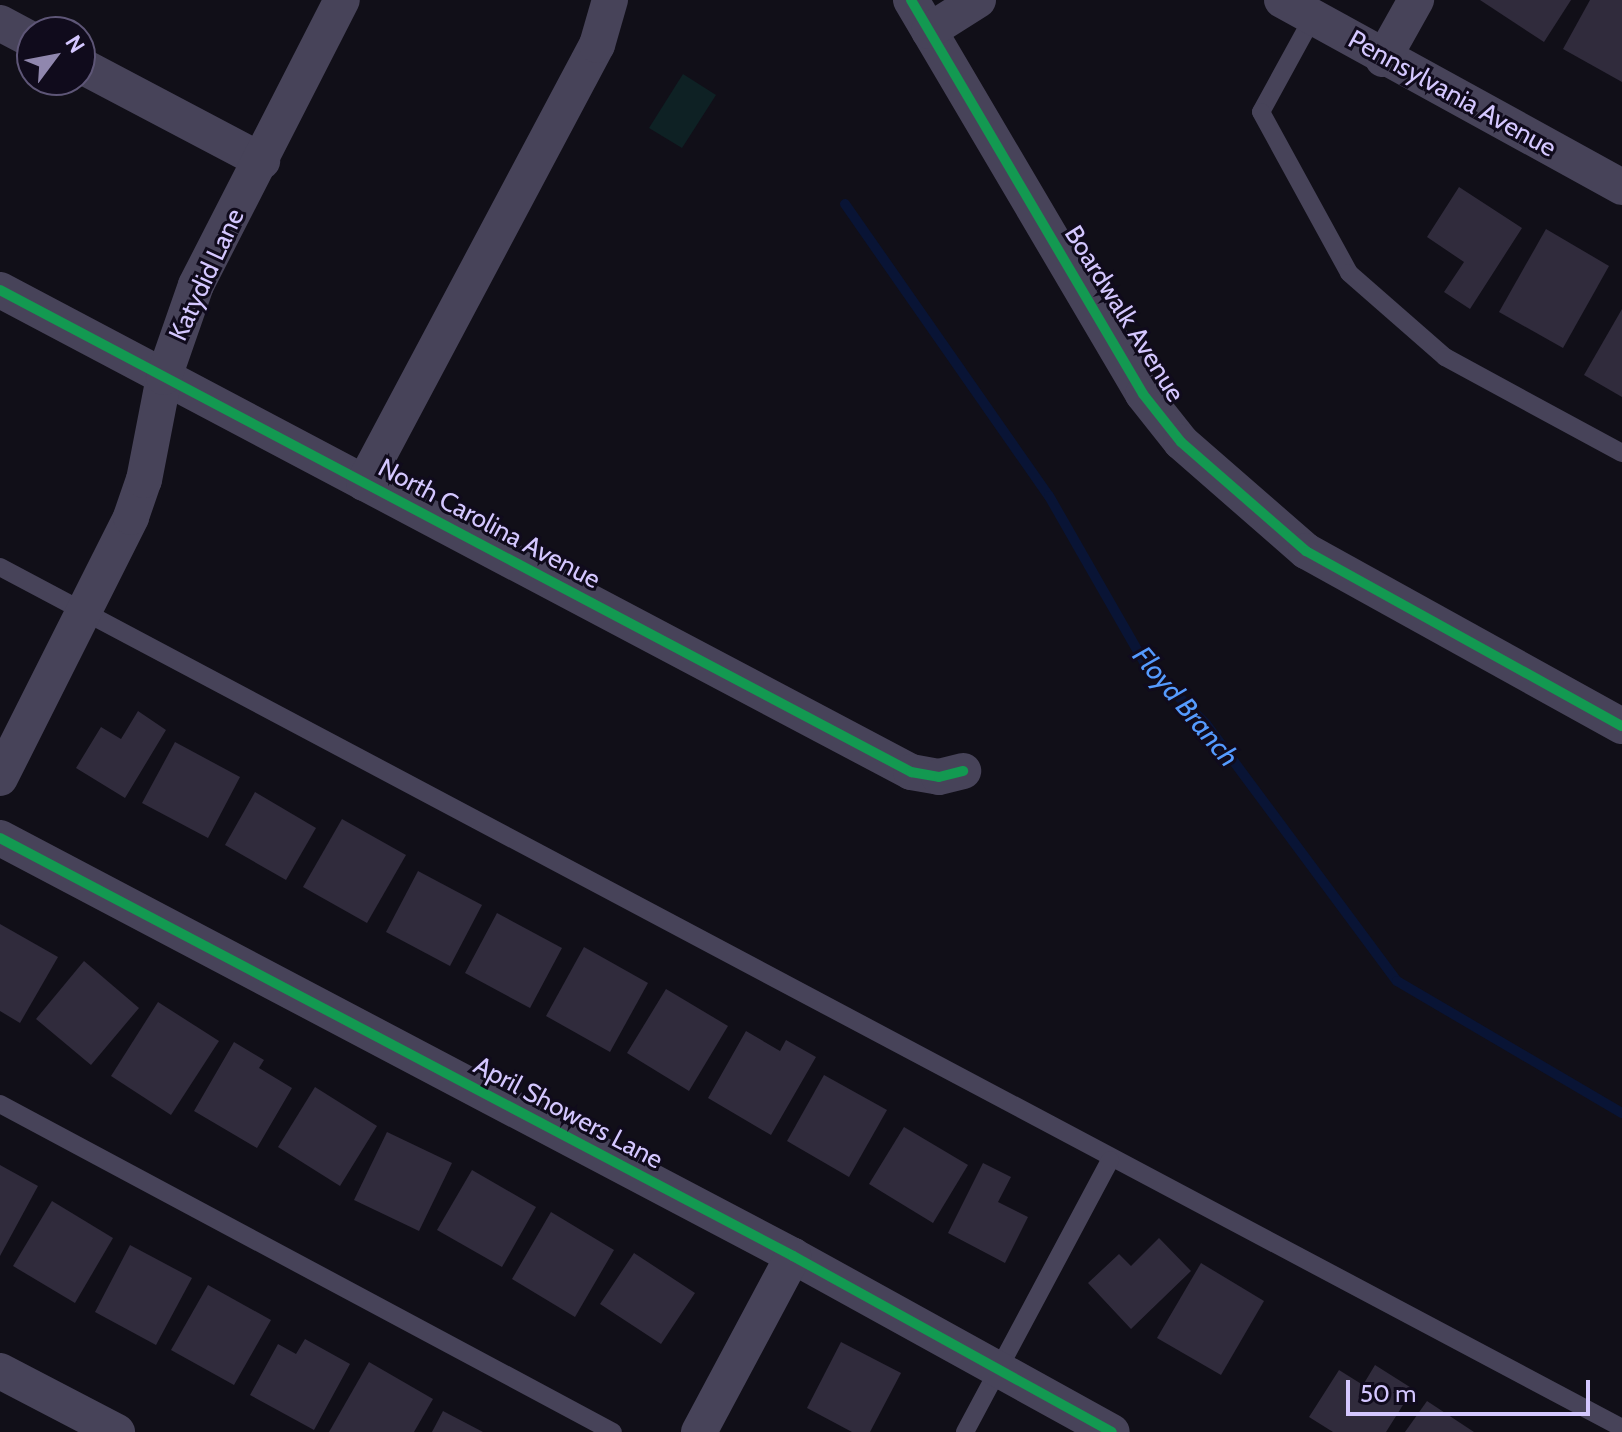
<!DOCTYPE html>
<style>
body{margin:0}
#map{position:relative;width:1622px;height:1432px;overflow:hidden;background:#110f18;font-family:Cabin,sans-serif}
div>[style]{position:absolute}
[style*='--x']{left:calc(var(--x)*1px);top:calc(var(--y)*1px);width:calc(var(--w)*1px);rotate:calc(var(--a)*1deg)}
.green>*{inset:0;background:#0e2124}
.stream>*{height:10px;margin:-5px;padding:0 5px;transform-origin:5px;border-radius:5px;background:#091435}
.building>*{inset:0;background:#302b3c}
.lane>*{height:18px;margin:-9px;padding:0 9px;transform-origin:9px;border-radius:9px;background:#474359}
.street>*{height:36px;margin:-18px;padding:0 18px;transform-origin:18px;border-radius:18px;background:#474359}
.cycleway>*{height:10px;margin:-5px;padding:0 5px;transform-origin:5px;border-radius:5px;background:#139951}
span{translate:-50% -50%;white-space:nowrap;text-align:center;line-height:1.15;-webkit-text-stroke:6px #100b1c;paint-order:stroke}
.street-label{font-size:26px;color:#d4c7ff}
.water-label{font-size:28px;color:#559bff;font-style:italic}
.north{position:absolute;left:16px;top:16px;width:80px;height:80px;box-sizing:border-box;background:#100b1c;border:2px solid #5e5677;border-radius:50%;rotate:58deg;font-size:22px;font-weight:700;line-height:32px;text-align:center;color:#d4c7ff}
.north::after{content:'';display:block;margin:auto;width:28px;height:36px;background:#9087ae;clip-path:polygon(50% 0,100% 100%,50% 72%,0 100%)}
.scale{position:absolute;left:1346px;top:1380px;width:244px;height:36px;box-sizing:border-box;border:4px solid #d4c7ff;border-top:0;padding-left:10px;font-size:24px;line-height:28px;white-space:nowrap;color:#d4c7ff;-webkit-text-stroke:6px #100b1c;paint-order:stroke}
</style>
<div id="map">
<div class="green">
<i style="clip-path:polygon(683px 74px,716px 95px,682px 148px,649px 128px)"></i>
</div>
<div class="stream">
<i style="--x:845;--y:204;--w:356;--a:55.1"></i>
<i style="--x:1049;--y:496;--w:191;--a:60.2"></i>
<i style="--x:1144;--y:662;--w:88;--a:45"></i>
<i style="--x:1206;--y:724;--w:320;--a:53.4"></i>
<i style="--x:1397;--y:981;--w:261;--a:30.4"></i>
</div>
<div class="building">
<i style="clip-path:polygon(1480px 0,1571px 0,1544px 42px)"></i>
<i style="clip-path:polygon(1590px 0,1622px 0,1622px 82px,1563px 49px)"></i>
<i style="clip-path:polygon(1459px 187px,1522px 228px,1470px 309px,1444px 292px,1464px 262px,1427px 237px)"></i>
<i style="clip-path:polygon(1546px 229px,1609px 266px,1563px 348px,1499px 312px)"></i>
<i style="clip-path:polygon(1622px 309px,1622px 397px,1584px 375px)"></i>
<i style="clip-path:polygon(138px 711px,166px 730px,125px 798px,76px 768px,101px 727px,121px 739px)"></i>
<i style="clip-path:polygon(175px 742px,240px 777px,208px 838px,142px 803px)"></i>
<i style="clip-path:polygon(255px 792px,316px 828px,286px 880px,225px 845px)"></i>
<i style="clip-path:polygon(342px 819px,406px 855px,367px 923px,303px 887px)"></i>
<i style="clip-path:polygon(418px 871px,482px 905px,450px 966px,386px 932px)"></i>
<i style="clip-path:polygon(497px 913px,562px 948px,530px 1008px,465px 973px)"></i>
<i style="clip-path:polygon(0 924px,58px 957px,20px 1023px,0 1011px)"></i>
<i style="clip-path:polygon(584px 947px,648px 983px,610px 1052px,546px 1016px)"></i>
<i style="clip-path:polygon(84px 961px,139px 1008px,91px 1065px,36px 1019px)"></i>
<i style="clip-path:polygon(666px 989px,728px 1026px,689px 1091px,627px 1053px)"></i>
<i style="clip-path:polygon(158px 1002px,219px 1041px,171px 1115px,111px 1076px)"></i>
<i style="clip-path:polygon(746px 1031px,780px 1051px,786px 1040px,816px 1057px,771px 1135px,708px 1098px)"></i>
<i style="clip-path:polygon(234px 1042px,264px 1060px,259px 1068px,292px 1088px,257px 1148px,194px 1111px)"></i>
<i style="clip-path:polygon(824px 1075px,887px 1110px,849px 1177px,787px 1141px)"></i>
<i style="clip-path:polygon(315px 1087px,377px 1126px,340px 1186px,278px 1147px)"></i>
<i style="clip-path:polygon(904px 1127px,968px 1165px,933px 1223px,869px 1184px)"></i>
<i style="clip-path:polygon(387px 1132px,452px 1163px,419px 1231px,354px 1200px)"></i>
<i style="clip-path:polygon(983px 1163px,1011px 1177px,998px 1202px,1028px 1217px,1005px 1263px,948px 1233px)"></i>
<i style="clip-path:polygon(0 1165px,38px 1186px,0 1256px)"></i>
<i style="clip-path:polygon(472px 1170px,536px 1207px,502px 1267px,437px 1230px)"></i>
<i style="clip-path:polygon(52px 1201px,113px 1238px,75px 1303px,13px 1266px)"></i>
<i style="clip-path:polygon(551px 1212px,614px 1250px,575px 1317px,512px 1279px)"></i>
<i style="clip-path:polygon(1159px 1238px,1191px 1271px,1131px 1329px,1088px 1283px,1119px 1254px,1131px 1266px)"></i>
<i style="clip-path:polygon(130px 1245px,192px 1278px,156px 1345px,95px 1312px)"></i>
<i style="clip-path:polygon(634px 1253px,695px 1293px,661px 1344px,600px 1304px)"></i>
<i style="clip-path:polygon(1201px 1263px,1264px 1301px,1221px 1375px,1157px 1338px)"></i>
<i style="clip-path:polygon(208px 1285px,271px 1320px,234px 1385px,171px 1350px)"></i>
<i style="clip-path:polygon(305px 1339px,350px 1364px,314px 1430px,250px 1395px,278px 1344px,296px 1354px)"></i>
<i style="clip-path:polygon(841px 1342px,901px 1373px,870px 1432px,852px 1432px,807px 1408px)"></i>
<i style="clip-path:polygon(369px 1362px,433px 1399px,414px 1432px,329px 1432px)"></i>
<i style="clip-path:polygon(1375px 1365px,1413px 1389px,1386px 1432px,1333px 1432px,1309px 1417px,1339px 1370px,1363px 1385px)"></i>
<i style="clip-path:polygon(1427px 1401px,1474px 1432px,1405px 1432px)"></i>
<i style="clip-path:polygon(443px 1411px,483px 1432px,432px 1432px)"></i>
</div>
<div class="lane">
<i style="--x:1313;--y:17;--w:108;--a:118.7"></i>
<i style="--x:1261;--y:112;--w:183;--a:61.3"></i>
<i style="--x:1349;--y:273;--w:128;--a:41.2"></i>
<i style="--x:1445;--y:357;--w:201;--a:28.5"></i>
<i style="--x:0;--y:567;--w:1836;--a:27.96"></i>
<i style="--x:0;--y:1104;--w:695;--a:28.15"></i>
<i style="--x:965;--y:1432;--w:308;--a:-61.9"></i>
</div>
<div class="street">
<i style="--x:911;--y:0;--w:457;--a:59.5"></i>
<i style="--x:1143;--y:394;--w:61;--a:51.6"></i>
<i style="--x:1181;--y:442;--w:166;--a:41.1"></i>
<i style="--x:1306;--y:551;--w:361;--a:29"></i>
<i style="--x:1282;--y:0;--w:388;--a:28.8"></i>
<i style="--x:0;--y:23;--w:36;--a:28"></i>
<i style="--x:929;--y:31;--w:58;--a:-32.3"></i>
<i style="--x:1383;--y:59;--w:68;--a:-60.8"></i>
<i style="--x:80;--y:65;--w:206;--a:27.8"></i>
<i style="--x:0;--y:290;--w:1031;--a:27.88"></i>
<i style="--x:911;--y:772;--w:28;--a:10"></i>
<i style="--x:939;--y:777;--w:25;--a:-14"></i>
<i style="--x:364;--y:483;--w:496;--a:-62"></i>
<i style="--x:597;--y:45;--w:47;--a:-73.9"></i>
<i style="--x:0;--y:778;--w:292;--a:-63.3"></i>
<i style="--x:131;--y:517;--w:39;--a:-71"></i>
<i style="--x:144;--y:480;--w:105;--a:-79"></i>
<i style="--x:164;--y:377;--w:97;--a:-70.8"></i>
<i style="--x:196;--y:285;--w:320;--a:-62.9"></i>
<i style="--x:0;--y:838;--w:896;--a:27.79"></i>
<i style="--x:793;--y:1256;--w:364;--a:28.9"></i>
<i style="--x:0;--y:1371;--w:132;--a:27.5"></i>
<i style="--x:699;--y:1432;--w:200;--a:-61.9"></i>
</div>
<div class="cycleway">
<i style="--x:911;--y:0;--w:457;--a:59.5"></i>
<i style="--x:1143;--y:394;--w:61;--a:51.6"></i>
<i style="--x:1181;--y:442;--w:166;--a:41.1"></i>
<i style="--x:1306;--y:551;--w:361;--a:29"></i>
<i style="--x:0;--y:290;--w:1031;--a:27.88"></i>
<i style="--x:911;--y:772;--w:28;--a:10"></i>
<i style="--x:939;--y:777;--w:25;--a:-14"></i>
<i style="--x:0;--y:838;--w:896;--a:27.79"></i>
<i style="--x:793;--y:1256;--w:364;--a:28.9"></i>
</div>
<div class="street-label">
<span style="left:1452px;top:94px;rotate:29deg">Pennsylvania Avenue</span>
<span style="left:207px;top:275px;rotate:-65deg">Katydid Lane</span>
<span style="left:1124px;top:314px;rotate:58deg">Boardwalk Avenue</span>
<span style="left:489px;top:524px;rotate:28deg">North Carolina Avenue</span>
<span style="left:568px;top:1113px;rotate:28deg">April Showers Lane</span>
</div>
<div class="water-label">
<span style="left:1186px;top:706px;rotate:50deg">Floyd Branch</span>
</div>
<div class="north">N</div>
<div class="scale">50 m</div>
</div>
